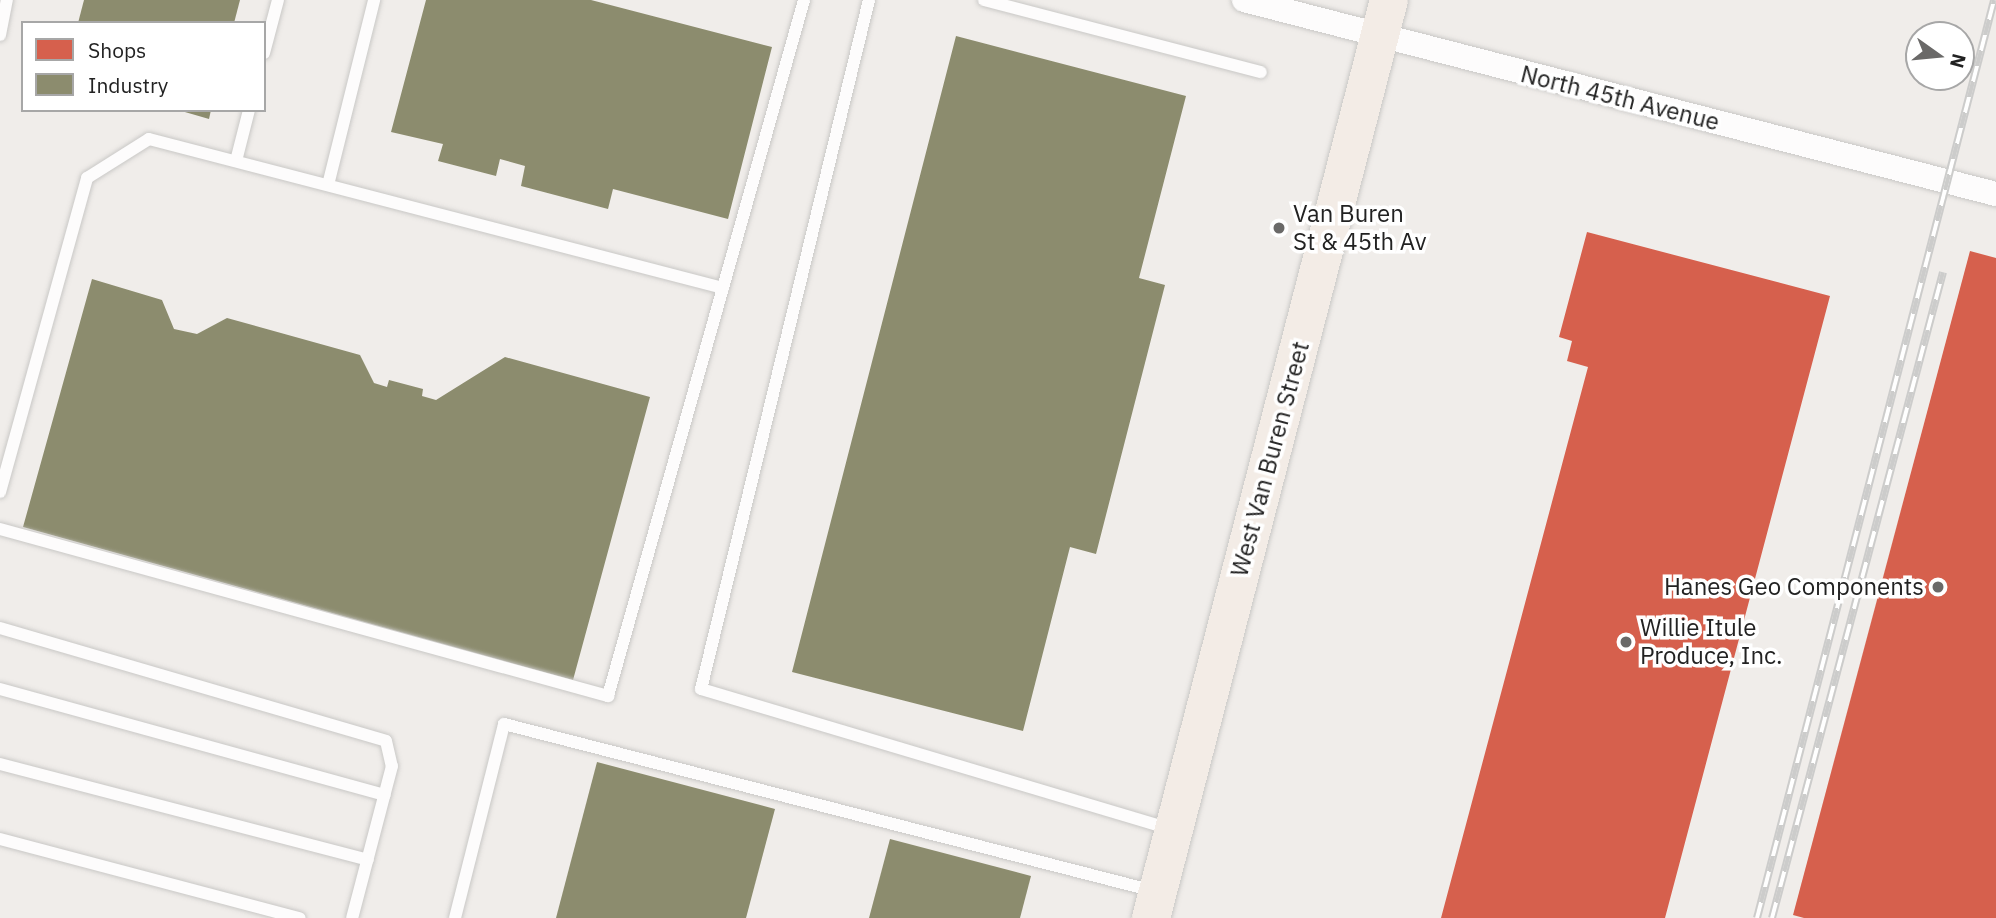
<!DOCTYPE html>
<style>
body{margin:0}
#map{position:relative;width:1996px;height:918px;overflow:hidden;background:#f0edea;font-family:"IBM Plex Sans",sans-serif}
div>[style]{position:absolute}
[style*='--x']{left:calc(var(--x)*1px);top:calc(var(--y)*1px);width:calc(var(--w)*1px);rotate:calc(var(--a)*1deg)}
.shops>*{inset:0;background:#d6604d}
.industry>*{inset:0;background:#8c8c6e}
.roads{filter:drop-shadow(0 0 2px #c9c8c6) drop-shadow(0 0 2px #c9c8c6)}
.lane>*{height:12px;margin:-6px;padding:0 6px;transform-origin:6px;border-radius:6px;background:#fdfcfc}
.street>*{height:24px;margin:-12px;padding:0 12px;transform-origin:12px;border-radius:12px;background:#fdfcfc}
.primary>*{height:38px;margin:-19px;padding:0 19px;transform-origin:19px;border-radius:19px;background:#f3ece6}
.rail>*{height:8px;margin-top:-4px;transform-origin:0;background:repeating-linear-gradient(90deg,#fff 0 16px,#cccccb 0 32px);box-sizing:border-box;border-block:2px solid #cccccb}
.dots>*{width:19px;height:19px;translate:-50% -50%;box-sizing:border-box;border:4px solid #fff;border-radius:50%}
span{translate:-50% -50%;white-space:nowrap;text-align:center;line-height:1.15;-webkit-text-stroke:7px #fff;paint-order:stroke}
.street-label{font-size:24px;color:#222}
.poi-label{font-size:24px;color:#222}
.left{translate:0 -50%;text-align:left}
.right{translate:-100% -50%;text-align:right}
.legend{position:absolute;left:21px;top:21px;width:245px;height:91px;box-sizing:border-box;background:#fff;border:2px solid #a7a7a7;margin:0;padding:9px 12px;list-style:none;font-size:21px;color:#222}
.legend li{display:flex;align-items:center;gap:14px;height:35px}
.legend b{width:35px;border:2px solid #a7a7a7}
.north{position:absolute;left:1905px;top:21px;width:70px;height:70px;box-sizing:border-box;background:#fff;border:2px solid #a7a7a7;border-radius:50%;rotate:105deg;font-size:19px;font-weight:700;line-height:28px;text-align:center;color:#222}
.north::after{content:'';display:block;margin:auto;width:24px;height:32px;background:#6a6968;clip-path:polygon(50% 0,100% 100%,50% 72%,0 100%)}
</style>
<div id="map">
<div class="shops">
<i style="clip-path:polygon(1587px 232px,1830px 296px,1665px 918px,1441px 918px,1588px 367px,1567px 361px,1572px 341px,1559px 337px)"></i>
<i style="clip-path:polygon(1970px 251px,1996px 258px,1996px 918px,1804px 918px,1793px 915px)"></i>
</div>
<div class="industry">
<i style="clip-path:polygon(84px 0,240px 0,234px 23px,78px 23px)"></i>
<i style="clip-path:polygon(426px 0,591px 0,772px 47px,728px 219px,613px 189px,608px 209px,521px 186px,525px 166px,500px 159px,496px 176px,438px 161px,443px 144px,391px 132px)"></i>
<i style="clip-path:polygon(956px 36px,1186px 96px,1139px 278px,1165px 285px,1096px 554px,1070px 547px,1023px 731px,792px 672px)"></i>
<i style="clip-path:polygon(178px 110px,211px 110px,209px 119px)"></i>
<i style="clip-path:polygon(92px 279px,162px 300px,174px 329px,197px 334px,227px 318px,360px 355px,374px 383px,387px 387px,389px 380px,423px 389px,422px 396px,436px 400px,505px 357px,650px 397px,573px 680px,23px 527px)"></i>
<i style="clip-path:polygon(597px 762px,775px 809px,746px 918px,556px 918px)"></i>
<i style="clip-path:polygon(890px 839px,1031px 876px,1020px 918px,869px 918px)"></i>
</div>
<div class="roads">
<div class="lane">
<i style="--x:869;--y:0;--w:709;--a:103.7"></i>
<i style="--x:701;--y:689;--w:490;--a:16.6"></i>
<i style="--x:984;--y:0;--w:286;--a:14.6"></i>
<i style="--x:0;--y:35;--w:36;--a:-79"></i>
<i style="--x:264;--y:53;--w:55;--a:-75.2"></i>
<i style="--x:236;--y:161;--w:53;--a:-75.7"></i>
<i style="--x:328;--y:185;--w:191;--a:-76"></i>
<i style="--x:0;--y:492;--w:326;--a:-74.5"></i>
<i style="--x:87;--y:178;--w:73;--a:-32.2"></i>
<i style="--x:149;--y:139;--w:593;--a:14.55"></i>
<i style="--x:0;--y:529;--w:631;--a:15.36"></i>
<i style="--x:608;--y:696;--w:723;--a:-74.27"></i>
<i style="--x:0;--y:628;--w:402;--a:16.3"></i>
<i style="--x:386;--y:741;--w:26;--a:77"></i>
<i style="--x:392;--y:766;--w:157;--a:104.7"></i>
<i style="--x:0;--y:689;--w:399;--a:15.4"></i>
<i style="--x:0;--y:764;--w:380;--a:14.6"></i>
<i style="--x:0;--y:839;--w:310;--a:14.8"></i>
<i style="--x:455;--y:918;--w:200;--a:-75.8"></i>
<i style="--x:504;--y:724;--w:671;--a:14.41"></i>
</div>
<div class="street">
<i style="--x:1244;--y:0;--w:777;--a:14.47"></i>
</div>
<div class="primary">
<i style="--x:1151;--y:918;--w:948;--a:-75.47"></i>
</div>
</div>
<div class="rail">
<i style="--x:1757;--y:918;--w:948;--a:-75.52"></i>
<i style="--x:1772;--y:918;--w:668;--a:-75.17"></i>
</div>
<div class="dots">
<i style="left:1279px;top:228px;background:#6a6968"></i>
<i style="left:1938px;top:587px;background:#6a6968"></i>
<i style="left:1626px;top:642px;background:#6a6968"></i>
</div>
<div class="street-label">
<span style="left:1620px;top:98px;rotate:14deg">North 45th Avenue</span>
<span style="left:1270px;top:459px;rotate:-75deg">West Van Buren Street</span>
</div>
<div class="poi-label">
<span class="left" style="left:1293px;top:228px">Van Buren<br>St &amp; 45th Av</span>
<span class="right" style="left:1924px;top:587px">Hanes Geo Components</span>
<span class="left" style="left:1640px;top:642px">Willie Itule<br>Produce, Inc.</span>
</div>
<ul class="legend">
<li><b style="height:19px;background:#d6604d"></b>Shops</li>
<li><b style="height:19px;background:#8c8c6e"></b>Industry</li>
</ul>
<div class="north">N</div>
</div>
